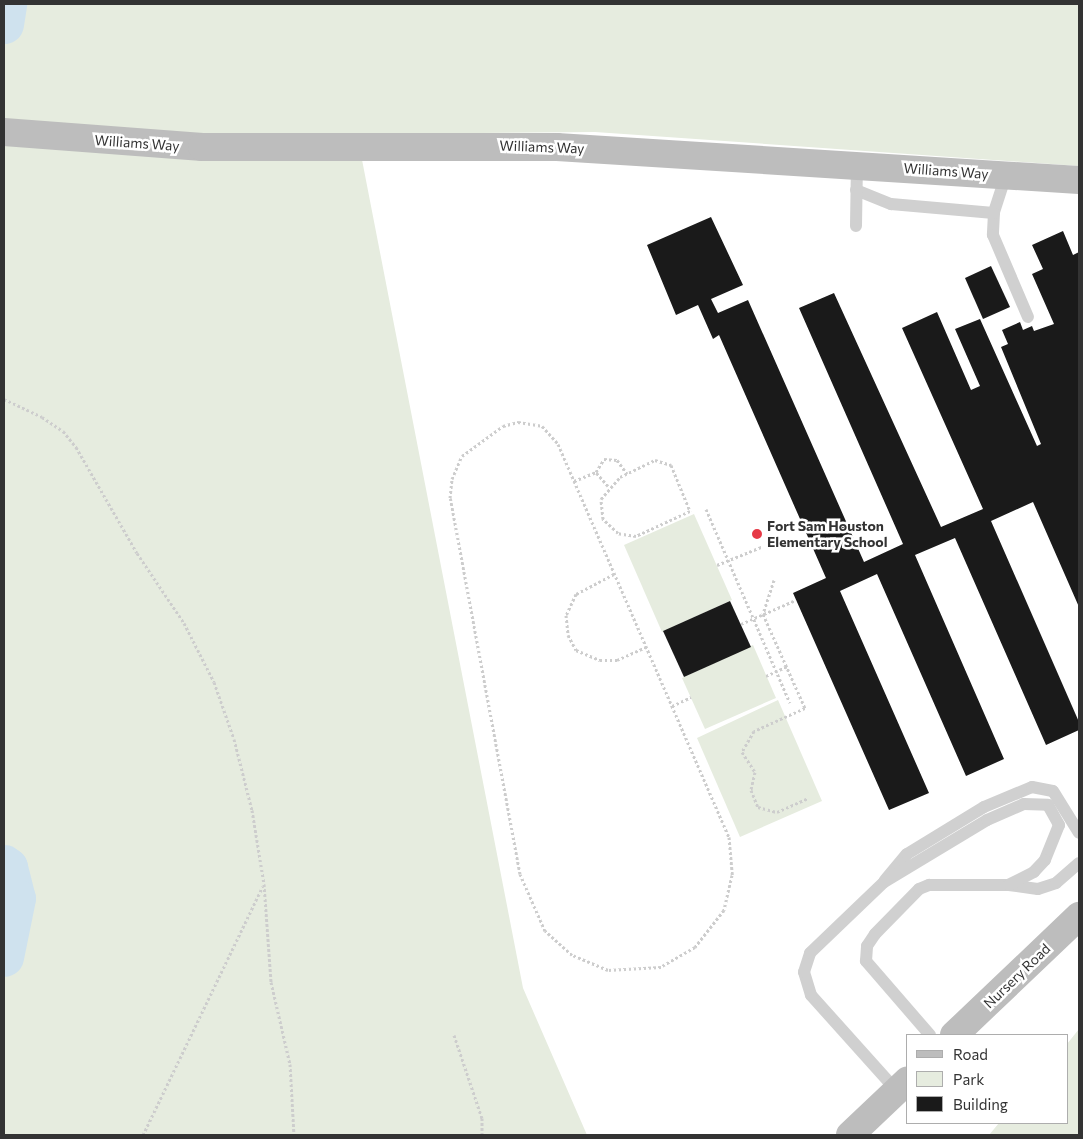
<!DOCTYPE html>
<style>
body{margin:0}
#map{position:relative;width:1083px;height:1139px;overflow:hidden;background:#fff;font-family:Commissioner,sans-serif}
div>[style]{position:absolute}
[style*='--x']{left:calc(var(--x)*1px);top:calc(var(--y)*1px);width:calc(var(--w)*1px);rotate:calc(var(--a)*1deg)}
.green>*{inset:0;background:#e6ecdf}
.river>*{height:39px;margin:-19.5px;padding:0 19.5px;transform-origin:19.5px;border-radius:19.5px;background:#cfe2ee}
.building>*{inset:0;background:#1a1a1a}
.path>*{height:3px;margin-top:-1.5px;transform-origin:0;background:repeating-linear-gradient(90deg,#cdcdcd 0 2.5px,transparent 0 5px)}
.lane>*{height:12px;margin:-6px;padding:0 6px;transform-origin:6px;border-radius:6px;background:#d0d0d0}
.secondary>*{height:28px;margin:-14px;padding:0 14px;transform-origin:14px;border-radius:14px;background:#bdbdbd}
.dots>*{width:14px;height:14px;translate:-50% -50%;box-sizing:border-box;border:2px solid #fff;border-radius:50%}
span{translate:-50% -50%;white-space:nowrap;text-align:center;line-height:1.15;-webkit-text-stroke:5px #fff;paint-order:stroke}
.street-label{font-size:14px;color:#333}
.poi-label{font-size:14px;color:#333;font-weight:700}
.left{translate:0 -50%;text-align:left}
.frame{position:absolute;inset:0;border:5px solid #333;pointer-events:none}
.legend{position:absolute;left:906px;top:1034px;width:162px;height:90px;box-sizing:border-box;background:#fff;border:1px solid #adadad;margin:0;padding:6px 9px;list-style:none;font-size:15px;color:#333}
.legend li{display:flex;align-items:center;gap:10px;height:25px}
.legend b{width:25px;border:1px solid #adadad}
</style>
<div id="map">
<div class="green">
<i style="clip-path:polygon(4px 4px,1079px 4px,1079px 166px,595px 132px,357px 134px,523px 988px,587px 1135px,4px 1135px)"></i>
<i style="clip-path:polygon(694px 514px,732px 600px,662px 632px,624px 545px)"></i>
<i style="clip-path:polygon(753px 645px,776px 698px,705px 729px,682px 678px)"></i>
<i style="clip-path:polygon(778px 700px,822px 801px,740px 837px,697px 738px)"></i>
<i style="clip-path:polygon(1079px 1029px,1079px 1135px,989px 1135px,999px 1123px,1067px 1123px,1067px 1044px)"></i>
</div>
<div class="river">
<i style="--x:4;--y:24;--w:20;--a:-81"></i>
<i style="--x:4;--y:864;--w:5;--a:37"></i>
<i style="--x:8;--y:867;--w:32;--a:76"></i>
<i style="--x:16;--y:898;--w:60;--a:101.5"></i>
</div>
<div class="building">
<i style="clip-path:polygon(711px 217px,743px 285px,711px 299px,718px 313px,748px 300px,864px 562px,903px 544px,799px 308px,834px 293px,941px 527px,983px 509px,902px 328px,937px 312px,971px 390px,980px 386px,955px 329px,980px 319px,1037px 446px,1041px 444px,1001px 347px,1008px 344px,1002px 330px,1020px 322px,1023px 330px,1032px 326px,1034px 331px,1054px 324px,1032px 274px,1043px 269px,1032px 245px,1063px 231px,1073px 255px,1079px 252px,1079px 607px,1033px 502px,991px 521px,1079px 722px,1079px 730px,1046px 745px,955px 538px,915px 555px,1004px 759px,966px 776px,877px 574px,840px 591px,929px 793px,889px 810px,793px 593px,826px 578px,719px 335px,713px 339px,698px 305px,676px 315px,647px 245px)"></i>
<i style="clip-path:polygon(991px 266px,1010px 307px,983px 319px,965px 278px)"></i>
<i style="clip-path:polygon(730px 601px,751px 647px,684px 677px,663px 631px)"></i>
</div>
<div class="path">
<i style="--x:4;--y:399;--w:42;--a:25.3"></i>
<i style="--x:42;--y:417;--w:25;--a:34"></i>
<i style="--x:63;--y:431;--w:21;--a:51"></i>
<i style="--x:76;--y:447;--w:122;--a:60.1"></i>
<i style="--x:137;--y:553;--w:84;--a:56.1"></i>
<i style="--x:184;--y:623;--w:66;--a:63"></i>
<i style="--x:214;--y:682;--w:60;--a:70.7"></i>
<i style="--x:234;--y:739;--w:73;--a:75.8"></i>
<i style="--x:252;--y:810;--w:75;--a:80.8"></i>
<i style="--x:264;--y:884;--w:98;--a:85.9"></i>
<i style="--x:271;--y:982;--w:84;--a:77"></i>
<i style="--x:290;--y:1064;--w:71;--a:86.8"></i>
<i style="--x:518;--y:422;--w:24;--a:9"></i>
<i style="--x:542;--y:426;--w:24;--a:48"></i>
<i style="--x:558;--y:444;--w:429;--a:66.5"></i>
<i style="--x:729;--y:837;--w:38;--a:85"></i>
<i style="--x:732;--y:875;--w:36;--a:103"></i>
<i style="--x:724;--y:910;--w:47;--a:128.1"></i>
<i style="--x:695;--y:947;--w:39;--a:150"></i>
<i style="--x:661;--y:967;--w:53;--a:176.8"></i>
<i style="--x:608;--y:970;--w:39;--a:-157"></i>
<i style="--x:572;--y:955;--w:36;--a:-138"></i>
<i style="--x:545;--y:931;--w:62;--a:-113.7"></i>
<i style="--x:520;--y:874;--w:382;--a:-100.5"></i>
<i style="--x:450;--y:498;--w:19;--a:-84"></i>
<i style="--x:452;--y:479;--w:25;--a:-67"></i>
<i style="--x:462;--y:456;--w:51;--a:-36.2"></i>
<i style="--x:503;--y:426;--w:16;--a:-15"></i>
<i style="--x:655;--y:460;--w:17;--a:17"></i>
<i style="--x:671;--y:465;--w:50;--a:67.6"></i>
<i style="--x:690;--y:511;--w:60;--a:155.2"></i>
<i style="--x:636;--y:536;--w:18;--a:-171"></i>
<i style="--x:618;--y:533;--w:21;--a:-137"></i>
<i style="--x:603;--y:519;--w:20;--a:-96"></i>
<i style="--x:601;--y:499;--w:29;--a:-49"></i>
<i style="--x:620;--y:477;--w:39;--a:-26"></i>
<i style="--x:574;--y:481;--w:24;--a:-22"></i>
<i style="--x:608;--y:486;--w:18;--a:-131"></i>
<i style="--x:596;--y:472;--w:15;--a:-58"></i>
<i style="--x:604;--y:459;--w:13;--a:4"></i>
<i style="--x:617;--y:460;--w:17;--a:54"></i>
<i style="--x:706;--y:509;--w:211;--a:66.6"></i>
<i style="--x:717;--y:565;--w:48;--a:-22.2"></i>
<i style="--x:614;--y:574;--w:43;--a:152.2"></i>
<i style="--x:576;--y:594;--w:23;--a:115"></i>
<i style="--x:566;--y:615;--w:20;--a:84"></i>
<i style="--x:568;--y:635;--w:17;--a:62"></i>
<i style="--x:576;--y:650;--w:26;--a:23"></i>
<i style="--x:600;--y:660;--w:17;--a:0"></i>
<i style="--x:617;--y:660;--w:32;--a:-24"></i>
<i style="--x:774;--y:580;--w:36;--a:108"></i>
<i style="--x:763;--y:614;--w:103;--a:65.9"></i>
<i style="--x:805;--y:708;--w:56;--a:155.7"></i>
<i style="--x:754;--y:731;--w:24;--a:120"></i>
<i style="--x:742;--y:752;--w:24;--a:57"></i>
<i style="--x:755;--y:772;--w:18;--a:103"></i>
<i style="--x:751;--y:790;--w:18;--a:68"></i>
<i style="--x:758;--y:807;--w:20;--a:15"></i>
<i style="--x:777;--y:812;--w:34;--a:-24"></i>
<i style="--x:741;--y:624;--w:60;--a:-23.6"></i>
<i style="--x:766;--y:676;--w:23;--a:-25"></i>
<i style="--x:672;--y:706;--w:21;--a:-25"></i>
<i style="--x:454;--y:1035;--w:88;--a:71.4"></i>
<i style="--x:482;--y:1118;--w:17;--a:90"></i>
<i style="--x:143;--y:1135;--w:276;--a:-64.3"></i>
</div>
<div class="lane">
<i style="--x:1006;--y:175;--w:40;--a:108"></i>
<i style="--x:994;--y:213;--w:22;--a:93"></i>
<i style="--x:993;--y:235;--w:89;--a:66.9"></i>
<i style="--x:856;--y:190;--w:38;--a:22"></i>
<i style="--x:891;--y:204;--w:103;--a:5"></i>
<i style="--x:856;--y:226;--w:61;--a:-89.1"></i>
<i style="--x:885;--y:880;--w:34;--a:-50"></i>
<i style="--x:907;--y:854;--w:90;--a:-31.4"></i>
<i style="--x:984;--y:807;--w:52;--a:-22.6"></i>
<i style="--x:1032;--y:787;--w:21;--a:11"></i>
<i style="--x:1053;--y:791;--w:49;--a:58.2"></i>
<i style="--x:930;--y:1035;--w:98;--a:-130.9"></i>
<i style="--x:866;--y:961;--w:15;--a:-86"></i>
<i style="--x:867;--y:946;--w:14;--a:-56"></i>
<i style="--x:875;--y:934;--w:63;--a:-45.6"></i>
<i style="--x:919;--y:889;--w:11;--a:-22"></i>
<i style="--x:929;--y:885;--w:80;--a:0"></i>
<i style="--x:1009;--y:885;--w:29;--a:8"></i>
<i style="--x:1038;--y:889;--w:19;--a:-18"></i>
<i style="--x:1056;--y:883;--w:30;--a:-41"></i>
<i style="--x:897;--y:1091;--w:129;--a:-131.9"></i>
<i style="--x:811;--y:995;--w:24;--a:-107"></i>
<i style="--x:804;--y:972;--w:20;--a:-72"></i>
<i style="--x:810;--y:953;--w:103;--a:-43.8"></i>
<i style="--x:884;--y:882;--w:120;--a:-31"></i>
<i style="--x:987;--y:820;--w:40;--a:-23.4"></i>
<i style="--x:1024;--y:804;--w:24;--a:2"></i>
<i style="--x:1048;--y:805;--w:23;--a:61"></i>
<i style="--x:1059;--y:825;--w:38;--a:112"></i>
<i style="--x:1045;--y:860;--w:16;--a:133"></i>
<i style="--x:1034;--y:872;--w:28;--a:153"></i>
</div>
<div class="secondary">
<i style="--x:4;--y:132;--w:199;--a:4.3"></i>
<i style="--x:202;--y:147;--w:355;--a:0"></i>
<i style="--x:557;--y:147;--w:523;--a:3.62"></i>
<i style="--x:954;--y:1035;--w:173;--a:-43.6"></i>
<i style="--x:850;--y:1135;--w:79;--a:-43.5"></i>
</div>
<div class="dots">
<i style="left:757px;top:534px;background:#e63946"></i>
</div>
<div class="street-label">
<span style="left:137px;top:143px;rotate:4deg">Williams Way</span>
<span style="left:542px;top:147px;rotate:2deg">Williams Way</span>
<span style="left:946px;top:171px;rotate:4deg">Williams Way</span>
<span style="left:1017px;top:976px;rotate:-44deg">Nursery Road</span>
</div>
<div class="poi-label">
<span class="left" style="left:767px;top:534px">Fort Sam Houston<br>Elementary School</span>
</div>
<div class="frame"></div>
<ul class="legend">
<li><b style="height:6px;background:#bdbdbd"></b>Road</li>
<li><b style="height:14px;background:#e6ecdf"></b>Park</li>
<li><b style="height:14px;background:#1a1a1a"></b>Building</li>
</ul>
</div>
